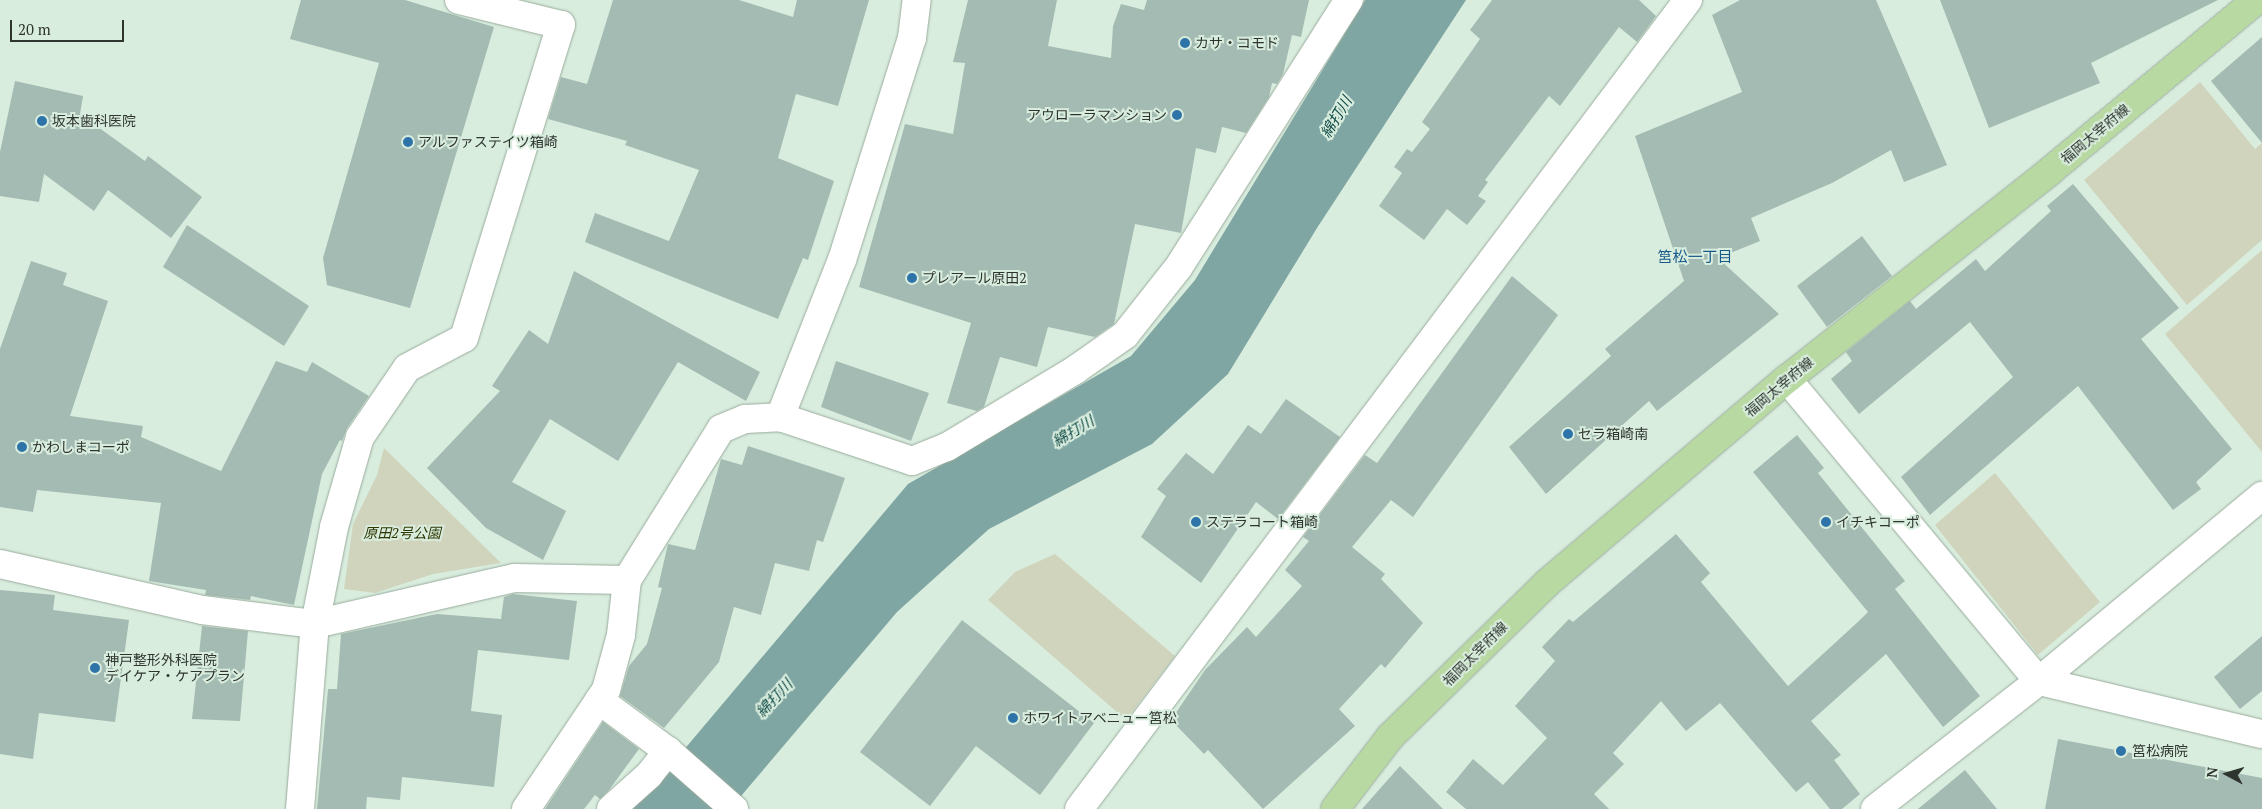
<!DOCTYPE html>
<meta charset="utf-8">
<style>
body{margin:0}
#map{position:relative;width:2262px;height:809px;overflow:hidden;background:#d9edde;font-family:"PT Serif","Noto Sans JP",serif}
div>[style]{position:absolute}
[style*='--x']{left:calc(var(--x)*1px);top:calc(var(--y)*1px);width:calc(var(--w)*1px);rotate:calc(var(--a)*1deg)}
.green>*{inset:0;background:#d0d4bc}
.water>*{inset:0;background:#80a6a3}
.building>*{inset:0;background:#a3bbb2}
.roads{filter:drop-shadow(0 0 1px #99ab9d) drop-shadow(0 0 1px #99ab9d)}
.minor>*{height:28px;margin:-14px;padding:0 14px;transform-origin:14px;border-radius:14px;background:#fff}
.major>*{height:28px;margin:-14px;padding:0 14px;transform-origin:14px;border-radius:14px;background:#b9d9a3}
.dots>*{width:14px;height:14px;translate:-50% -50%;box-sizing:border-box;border:2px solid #d9edde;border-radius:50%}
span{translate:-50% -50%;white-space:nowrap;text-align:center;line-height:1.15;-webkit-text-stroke:4px #d9edde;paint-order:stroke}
.poi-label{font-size:14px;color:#2e352f}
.left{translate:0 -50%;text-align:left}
.right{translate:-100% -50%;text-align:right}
.street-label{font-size:14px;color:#2e352f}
.park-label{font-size:14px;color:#313600;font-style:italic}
.water-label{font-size:15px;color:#114b48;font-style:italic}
.neighbourhood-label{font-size:15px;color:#175988}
.north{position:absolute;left:2202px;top:749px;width:50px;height:50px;-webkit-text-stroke:4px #d9edde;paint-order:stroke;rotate:276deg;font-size:14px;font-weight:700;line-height:20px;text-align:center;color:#2e352f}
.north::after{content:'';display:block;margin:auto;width:18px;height:22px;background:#2e352f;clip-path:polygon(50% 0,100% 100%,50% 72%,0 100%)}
.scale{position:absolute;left:10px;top:20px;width:114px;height:22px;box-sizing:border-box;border:2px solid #2e352f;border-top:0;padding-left:6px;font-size:15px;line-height:18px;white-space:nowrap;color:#2e352f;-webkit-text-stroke:4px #d9edde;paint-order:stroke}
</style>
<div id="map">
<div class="green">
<i style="clip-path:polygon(2200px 82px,2255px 149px,2262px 143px,2262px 240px,2187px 305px,2084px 180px)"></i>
<i style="clip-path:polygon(2262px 250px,2262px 452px,2165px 334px)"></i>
<i style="clip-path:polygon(384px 448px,501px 563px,433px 574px,375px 593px,344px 589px,353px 524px,377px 475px)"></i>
<i style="clip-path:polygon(1995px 473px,2100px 602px,2038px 655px,1935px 525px)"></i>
<i style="clip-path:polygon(1055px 554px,1175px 656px,1126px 720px,988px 600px,1015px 572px)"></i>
</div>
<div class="water">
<i style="clip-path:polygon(1365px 0,1466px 0,1317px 228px,1228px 374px,1152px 444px,989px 529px,897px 612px,730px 809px,629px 809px,645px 796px,908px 484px,1131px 356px,1195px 280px)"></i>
</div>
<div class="building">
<i style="clip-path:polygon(301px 0,405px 0,494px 27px,410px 308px,327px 285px,323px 258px,379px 63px,290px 39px)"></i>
<i style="clip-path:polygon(613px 0,739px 0,793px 17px,797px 0,869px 0,838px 106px,796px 94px,778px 158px,834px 181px,808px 260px,803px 258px,778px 319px,585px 242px,595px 213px,669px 241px,699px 170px,625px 145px,627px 141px,548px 119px,561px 77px,587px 84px)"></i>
<i style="clip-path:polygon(968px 0,1057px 0,1048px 46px,1111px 58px,1113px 26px,1121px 4px,1144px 10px,1147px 0,1309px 0,1301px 37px,1292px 35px,1283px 74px,1277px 84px,1272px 83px,1269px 97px,1246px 133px,1222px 127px,1216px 153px,1196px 148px,1181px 233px,1135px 224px,1114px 324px,1095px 337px,1048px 327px,1037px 367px,1000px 357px,984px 407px,977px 411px,947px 403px,971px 323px,859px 287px,905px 124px,953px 134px,965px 63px,953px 62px)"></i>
<i style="clip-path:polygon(1492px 0,1639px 0,1656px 16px,1637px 42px,1619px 27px,1560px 106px,1549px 96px,1485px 180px,1488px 182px,1478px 196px,1486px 201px,1467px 225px,1447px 209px,1424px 240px,1379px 206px,1402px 173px,1394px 167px,1407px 149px,1412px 152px,1430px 129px,1422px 122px,1480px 39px,1470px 30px)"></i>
<i style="clip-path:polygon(1740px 0,1876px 0,1947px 165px,1904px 182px,1891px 150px,1832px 183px,1751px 218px,1760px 241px,1718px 258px,1779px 314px,1657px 411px,1649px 401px,1546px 494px,1509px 447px,1611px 356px,1605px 349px,1684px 281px,1635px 136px,1742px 92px,1712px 15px)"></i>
<i style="clip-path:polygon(1940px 0,2218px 0,2091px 63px,2100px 83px,1989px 128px)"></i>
<i style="clip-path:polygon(2262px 37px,2262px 143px,2211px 81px)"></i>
<i style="clip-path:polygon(15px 81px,83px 96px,80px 114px,145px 161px,148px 156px,202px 197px,171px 238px,108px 190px,94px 211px,44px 174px,39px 202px,0 196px,0 152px)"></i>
<i style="clip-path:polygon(2073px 184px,2179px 308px,2141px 339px,2232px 449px,2196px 482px,2201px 489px,2173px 510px,2078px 386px,1930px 515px,1901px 477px,2013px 377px,1970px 322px,1859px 414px,1831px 379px,1852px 361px,1846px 352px,1910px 301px,1916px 309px,1976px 259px,1985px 271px,2051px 211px,2047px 206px)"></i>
<i style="clip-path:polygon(187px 225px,309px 306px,284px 346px,163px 267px)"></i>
<i style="clip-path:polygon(1862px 236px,1892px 276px,1827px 327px,1797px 286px)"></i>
<i style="clip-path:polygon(31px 261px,67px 273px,63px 285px,108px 301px,70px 416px,143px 426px,141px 437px,221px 471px,276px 361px,307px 372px,312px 362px,369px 396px,347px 428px,342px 441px,340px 440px,322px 474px,294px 605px,251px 596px,250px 600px,205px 595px,206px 590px,149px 581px,161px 503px,37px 490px,33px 512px,0 507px,0 349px)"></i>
<i style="clip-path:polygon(574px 271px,760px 372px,746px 401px,678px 362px,618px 461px,550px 419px,512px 482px,566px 511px,543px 560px,486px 528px,427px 468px,500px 391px,492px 386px,529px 330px,548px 344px)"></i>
<i style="clip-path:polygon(1512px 276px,1558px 315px,1413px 517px,1391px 500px,1352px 547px,1385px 574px,1381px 579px,1423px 623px,1385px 668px,1381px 664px,1339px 709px,1355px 726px,1263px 809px,1208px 750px,1204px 754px,1171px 720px,1205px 670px,1247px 627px,1256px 637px,1302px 586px,1285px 570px,1309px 541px,1303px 537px,1365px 455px,1377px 463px)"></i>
<i style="clip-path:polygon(836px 361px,929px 393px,911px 441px,821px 407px)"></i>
<i style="clip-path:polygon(1286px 399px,1340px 437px,1278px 519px,1256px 502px,1201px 583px,1141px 537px,1166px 496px,1157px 489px,1186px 453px,1213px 474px,1248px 425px,1261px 434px)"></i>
<i style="clip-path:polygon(1797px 435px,1824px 468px,1818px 473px,1905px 581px,1895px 589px,1980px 696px,1943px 727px,1886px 654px,1811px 721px,1841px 755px,1834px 760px,1860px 794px,1842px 809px,1830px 809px,1808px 782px,1796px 792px,1720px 703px,1686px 731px,1661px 701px,1613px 753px,1624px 764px,1594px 794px,1609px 809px,1466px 809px,1446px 792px,1473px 759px,1503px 785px,1547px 738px,1515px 706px,1555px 661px,1542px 647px,1569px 619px,1573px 622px,1676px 534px,1710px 573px,1701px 582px,1788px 686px,1860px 620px,1868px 612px,1753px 472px)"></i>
<i style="clip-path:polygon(748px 446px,845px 478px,823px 542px,817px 540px,809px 571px,775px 563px,761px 615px,734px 607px,719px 662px,664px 728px,620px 696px,629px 666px,647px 644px,662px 588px,658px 587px,668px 544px,695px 550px,721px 459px,742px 465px)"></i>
<i style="clip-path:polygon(0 590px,55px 595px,53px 610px,129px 620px,115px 722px,39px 713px,33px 759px,0 754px)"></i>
<i style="clip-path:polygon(513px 594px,577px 601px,569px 660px,478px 650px,471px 711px,502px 715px,494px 787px,402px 777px,400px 800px,367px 797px,366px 809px,317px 809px,328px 689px,337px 689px,341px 634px,437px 614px,501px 619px,504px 597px)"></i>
<i style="clip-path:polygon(962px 620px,1094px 723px,1040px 795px,976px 746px,930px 806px,860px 752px)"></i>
<i style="clip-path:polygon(202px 626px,248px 631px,240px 721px,192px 719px)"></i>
<i style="clip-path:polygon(2262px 636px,2262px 691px,2240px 709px,2214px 677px)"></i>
<i style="clip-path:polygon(603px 722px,639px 749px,609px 790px,600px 799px,595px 795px,584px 809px,545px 809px)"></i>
<i style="clip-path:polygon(2058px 739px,2262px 778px,2262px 809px,2045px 809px)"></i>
<i style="clip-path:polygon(1400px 766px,1443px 809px,1362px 809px)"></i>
<i style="clip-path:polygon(1965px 770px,1997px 809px,1918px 809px)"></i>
</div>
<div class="roads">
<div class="minor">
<i style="--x:1787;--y:379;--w:393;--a:50.2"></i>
<i style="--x:2039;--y:681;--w:229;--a:13.4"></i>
<i style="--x:780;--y:417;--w:169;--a:-68.5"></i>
<i style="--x:842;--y:260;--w:233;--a:-72.5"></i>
<i style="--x:912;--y:38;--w:38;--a:-83"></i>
<i style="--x:0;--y:564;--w:207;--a:12.8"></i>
<i style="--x:202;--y:610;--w:114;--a:7.1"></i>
<i style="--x:315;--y:624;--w:205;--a:-13"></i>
<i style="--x:515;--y:578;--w:112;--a:1"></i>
<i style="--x:599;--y:700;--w:86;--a:36.5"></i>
<i style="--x:668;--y:751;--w:88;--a:41.3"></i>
<i style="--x:300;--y:809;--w:186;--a:-85.4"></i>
<i style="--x:315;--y:624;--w:99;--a:-78.9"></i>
<i style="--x:334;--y:527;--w:94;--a:-73.9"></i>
<i style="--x:360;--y:437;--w:83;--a:-55.7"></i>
<i style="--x:407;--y:368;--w:64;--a:-27.8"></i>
<i style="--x:464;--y:338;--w:328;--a:-72.8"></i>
<i style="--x:561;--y:25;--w:105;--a:-166.2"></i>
<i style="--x:526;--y:809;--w:143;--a:-56.1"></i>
<i style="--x:606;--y:690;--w:57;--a:-74.7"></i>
<i style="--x:621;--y:635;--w:55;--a:-83.8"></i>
<i style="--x:627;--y:580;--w:178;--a:-58.1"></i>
<i style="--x:721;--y:429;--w:26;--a:-23"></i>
<i style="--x:745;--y:419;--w:35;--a:-3"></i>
<i style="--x:780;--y:417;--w:139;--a:18.4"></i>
<i style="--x:912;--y:461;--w:38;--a:-22"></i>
<i style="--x:947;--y:447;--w:149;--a:-31"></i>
<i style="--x:1075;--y:370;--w:61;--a:-35"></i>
<i style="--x:1125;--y:335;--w:85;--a:-51.7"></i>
<i style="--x:1178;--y:268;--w:318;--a:-57.5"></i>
<i style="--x:611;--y:809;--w:51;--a:-41.8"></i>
<i style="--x:649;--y:775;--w:31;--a:-52"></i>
<i style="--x:1079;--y:809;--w:1013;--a:-53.03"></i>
<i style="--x:1875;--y:809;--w:208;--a:-38"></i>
<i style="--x:2039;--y:681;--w:290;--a:-39.7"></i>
</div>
<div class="major">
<i style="--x:1335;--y:809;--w:91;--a:-52.6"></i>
<i style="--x:1390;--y:737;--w:220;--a:-44.4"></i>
<i style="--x:1547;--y:583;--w:315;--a:-40.4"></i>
<i style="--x:1787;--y:379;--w:335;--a:-38.3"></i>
<i style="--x:2050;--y:171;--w:268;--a:-39.6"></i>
</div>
</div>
<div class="dots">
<i style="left:1185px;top:43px;background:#2e74a8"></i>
<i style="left:1177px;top:115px;background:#2e74a8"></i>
<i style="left:42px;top:121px;background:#2e74a8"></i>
<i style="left:408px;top:142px;background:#2e74a8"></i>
<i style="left:912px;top:278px;background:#2e74a8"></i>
<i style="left:1568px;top:434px;background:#2e74a8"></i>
<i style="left:22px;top:447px;background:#2e74a8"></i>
<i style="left:1196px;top:522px;background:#2e74a8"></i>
<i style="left:1826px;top:522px;background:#2e74a8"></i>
<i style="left:95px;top:668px;background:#2e74a8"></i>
<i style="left:1013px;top:718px;background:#2e74a8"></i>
<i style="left:2121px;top:751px;background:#2e74a8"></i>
</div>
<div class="poi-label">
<span class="left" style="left:1195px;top:43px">カサ・コモド</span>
<span class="right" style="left:1167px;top:115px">アウローラマンション</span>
<span class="left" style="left:52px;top:121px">坂本歯科医院</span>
<span class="left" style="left:418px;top:142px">アルファステイツ箱崎</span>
<span class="left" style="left:922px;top:278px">プレアール原田2</span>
<span class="left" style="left:1578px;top:434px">セラ箱崎南</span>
<span class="left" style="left:32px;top:447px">かわしまコーポ</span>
<span class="left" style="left:1206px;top:522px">ステラコート箱崎</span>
<span class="left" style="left:1836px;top:522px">イチキコーポ</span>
<span class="left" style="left:105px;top:668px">神戸整形外科医院<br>デイケア・ケアプラン</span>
<span class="left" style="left:1023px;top:718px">ホワイトアベニュー筥松</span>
<span class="left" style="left:2132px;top:751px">筥松病院</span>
</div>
<div class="street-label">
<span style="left:2095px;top:134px;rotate:-40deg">福岡太宰府線</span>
<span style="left:1779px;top:387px;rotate:-40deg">福岡太宰府線</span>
<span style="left:1475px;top:654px;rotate:-45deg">福岡太宰府線</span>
</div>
<div class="park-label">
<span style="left:402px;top:533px">原田2号公園</span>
</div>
<div class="water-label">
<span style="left:1336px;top:117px;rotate:-59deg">綿打川</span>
<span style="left:1073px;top:431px;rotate:-31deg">綿打川</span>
<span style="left:774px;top:698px;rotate:-47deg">綿打川</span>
</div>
<div class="neighbourhood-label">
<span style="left:1695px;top:257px">筥松一丁目</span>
</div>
<div class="north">N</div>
<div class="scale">20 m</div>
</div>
